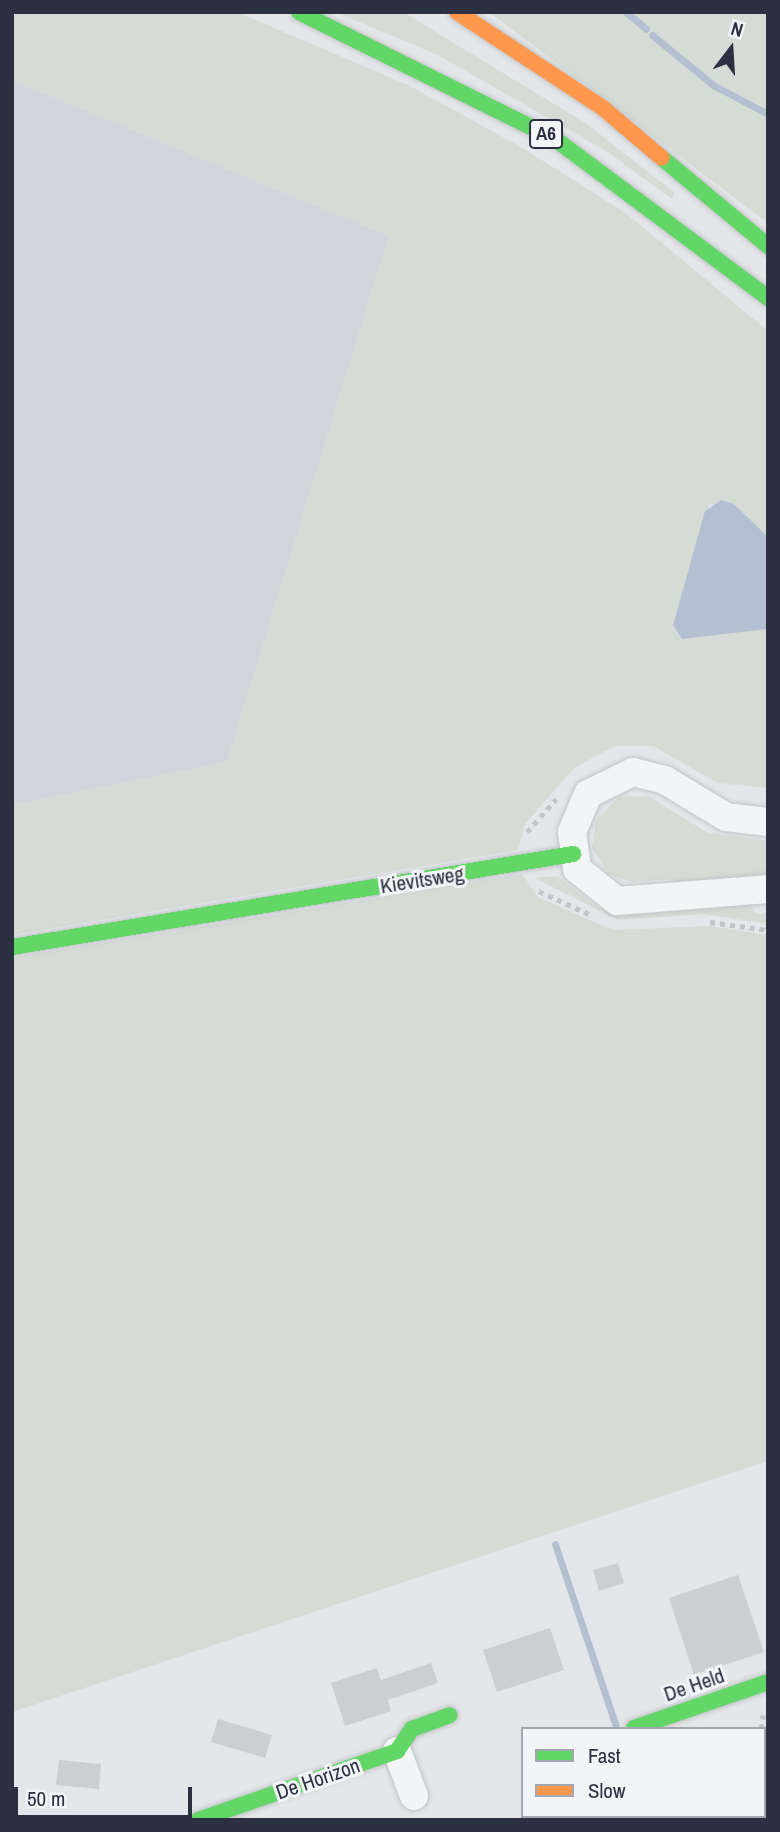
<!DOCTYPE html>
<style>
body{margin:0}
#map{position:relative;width:780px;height:1832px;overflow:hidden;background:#e4e6e9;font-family:"Archivo Narrow",sans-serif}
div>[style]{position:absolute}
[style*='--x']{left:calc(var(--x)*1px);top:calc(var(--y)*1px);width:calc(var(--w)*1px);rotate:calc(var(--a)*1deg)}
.built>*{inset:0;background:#d3d5dc}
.green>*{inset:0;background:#d4dcd5}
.water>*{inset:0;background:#b4c0d2}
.stream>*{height:7px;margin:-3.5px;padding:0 3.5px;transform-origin:3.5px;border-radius:3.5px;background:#b4c0d2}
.building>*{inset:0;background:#ccced1}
.path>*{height:4.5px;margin-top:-2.25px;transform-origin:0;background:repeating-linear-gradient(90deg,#c3c4c8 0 5px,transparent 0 10px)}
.roads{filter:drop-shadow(0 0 2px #c2c4c7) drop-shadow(0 0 2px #c2c4c7)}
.street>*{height:28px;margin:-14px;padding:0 14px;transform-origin:14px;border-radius:14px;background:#f3f4f5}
.fast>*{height:16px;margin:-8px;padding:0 8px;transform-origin:8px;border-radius:8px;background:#63d668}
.slow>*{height:16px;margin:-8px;padding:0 8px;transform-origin:8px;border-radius:8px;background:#ff974d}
span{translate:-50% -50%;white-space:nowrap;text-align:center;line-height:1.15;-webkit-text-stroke:6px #f2f4f7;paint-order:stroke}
.shield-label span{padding:2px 5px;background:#f2f4f7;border:2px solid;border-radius:5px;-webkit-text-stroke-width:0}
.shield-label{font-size:19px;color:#2b3141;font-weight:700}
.street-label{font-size:21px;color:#2b3141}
.frame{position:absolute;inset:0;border:14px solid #2b3141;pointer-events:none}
.legend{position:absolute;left:521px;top:1727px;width:245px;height:91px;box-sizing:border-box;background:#f2f4f7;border:2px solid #a2a6ae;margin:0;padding:9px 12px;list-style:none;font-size:21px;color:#2b3141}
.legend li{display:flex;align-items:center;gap:14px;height:35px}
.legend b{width:35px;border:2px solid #a2a6ae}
.north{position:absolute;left:696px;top:14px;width:70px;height:70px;-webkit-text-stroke:5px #f2f4f7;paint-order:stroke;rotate:17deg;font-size:19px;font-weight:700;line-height:28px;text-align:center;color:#2b3141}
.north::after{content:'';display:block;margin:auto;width:24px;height:32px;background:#2b3141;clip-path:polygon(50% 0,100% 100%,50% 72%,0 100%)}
.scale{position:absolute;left:14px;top:1787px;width:178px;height:32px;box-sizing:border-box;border:4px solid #2b3141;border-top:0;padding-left:9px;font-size:21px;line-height:24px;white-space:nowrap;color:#2b3141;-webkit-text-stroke:5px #f2f4f7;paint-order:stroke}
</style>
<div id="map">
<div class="built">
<i style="clip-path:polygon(12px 80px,389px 236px,227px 762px,12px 805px)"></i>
</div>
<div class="green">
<i style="clip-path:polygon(12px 12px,237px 12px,410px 86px,521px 147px,627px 214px,768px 331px,768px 537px,734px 504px,710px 504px,673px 625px,683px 639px,768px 629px,768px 788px,718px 783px,653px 746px,615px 746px,574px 768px,525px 824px,518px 850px,12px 935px,12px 805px,227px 762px,389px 236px,12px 80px)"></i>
<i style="clip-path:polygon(335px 12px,403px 12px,587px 124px,675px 193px,672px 199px,609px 153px,438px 55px)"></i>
<i style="clip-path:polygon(489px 12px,768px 12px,768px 223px)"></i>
<i style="clip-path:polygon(648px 796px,708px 833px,768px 841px,768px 875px,675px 887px,673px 879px,631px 882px,609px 874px,592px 848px,596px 820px,619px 797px)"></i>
<i style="clip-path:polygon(522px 874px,539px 898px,613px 930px,710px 926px,768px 935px,768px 1461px,12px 1712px,12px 958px)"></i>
<i style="clip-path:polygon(557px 876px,597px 907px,622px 916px,750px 904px,757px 914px,768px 913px,768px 924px,704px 914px,618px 920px,535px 878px)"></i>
</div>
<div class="water">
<i style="clip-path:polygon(721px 500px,734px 504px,768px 537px,768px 629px,682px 639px,673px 625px,705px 511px)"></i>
</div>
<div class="stream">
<i style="--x:626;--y:12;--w:26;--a:40"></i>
<i style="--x:652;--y:35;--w:79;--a:39.3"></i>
<i style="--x:713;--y:85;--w:62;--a:27.8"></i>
<i style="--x:555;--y:1544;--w:195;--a:71.5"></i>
<i style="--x:646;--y:1816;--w:4;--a:63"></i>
</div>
<div class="building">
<i style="clip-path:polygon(618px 1563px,624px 1583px,599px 1591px,593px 1570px)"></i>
<i style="clip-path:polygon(738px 1575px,764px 1652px,694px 1675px,669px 1598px)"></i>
<i style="clip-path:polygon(550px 1628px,564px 1670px,497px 1692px,483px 1650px)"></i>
<i style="clip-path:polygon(431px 1663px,438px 1683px,388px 1700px,391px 1711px,345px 1726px,331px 1683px,377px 1668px,381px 1680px)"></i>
<i style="clip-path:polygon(218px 1719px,272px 1735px,265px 1758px,211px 1742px)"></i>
<i style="clip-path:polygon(59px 1760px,101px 1764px,99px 1789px,56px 1785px)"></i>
</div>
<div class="path">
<i style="--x:527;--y:832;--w:44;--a:-48.7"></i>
<i style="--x:539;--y:891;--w:57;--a:24.8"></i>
<i style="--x:710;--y:922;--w:59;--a:7.9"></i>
<i style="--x:761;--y:1729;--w:14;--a:-82"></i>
<i style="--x:734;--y:1820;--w:4;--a:-76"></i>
</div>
<div class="roads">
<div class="street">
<i style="--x:768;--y:822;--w:42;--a:-173.2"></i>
<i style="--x:726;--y:817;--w:71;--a:-148.8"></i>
<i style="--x:665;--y:780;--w:33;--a:-166"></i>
<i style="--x:633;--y:772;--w:50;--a:153.9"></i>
<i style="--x:588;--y:794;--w:41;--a:112.8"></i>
<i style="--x:572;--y:832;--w:37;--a:82"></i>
<i style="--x:577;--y:869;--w:51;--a:38.7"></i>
<i style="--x:617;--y:901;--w:151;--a:-4.5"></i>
<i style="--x:397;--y:1751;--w:48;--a:69.3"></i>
</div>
<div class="fast">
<i style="--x:299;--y:12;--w:286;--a:26.4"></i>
<i style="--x:555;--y:139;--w:266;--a:36.7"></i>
<i style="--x:662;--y:158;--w:138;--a:39.7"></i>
<i style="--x:12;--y:947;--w:569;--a:-9.41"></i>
<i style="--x:634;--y:1728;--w:142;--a:-18.9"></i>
<i style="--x:198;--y:1820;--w:211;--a:-19.1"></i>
<i style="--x:397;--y:1751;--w:27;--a:-56"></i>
<i style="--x:412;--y:1729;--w:40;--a:-20.2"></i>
</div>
<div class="slow">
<i style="--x:457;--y:12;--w:175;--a:33.3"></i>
<i style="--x:603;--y:108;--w:77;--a:40.3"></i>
</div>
</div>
<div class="shield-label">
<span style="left:546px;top:134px">A6</span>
</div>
<div class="street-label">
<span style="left:422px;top:880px;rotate:-9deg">Kievitsweg</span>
<span style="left:694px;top:1685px;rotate:-19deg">De Held</span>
<span style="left:318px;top:1779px;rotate:-19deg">De Horizon</span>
</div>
<div class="frame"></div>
<ul class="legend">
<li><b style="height:9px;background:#63d668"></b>Fast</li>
<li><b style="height:9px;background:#ff974d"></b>Slow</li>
</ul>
<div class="north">N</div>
<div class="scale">50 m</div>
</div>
